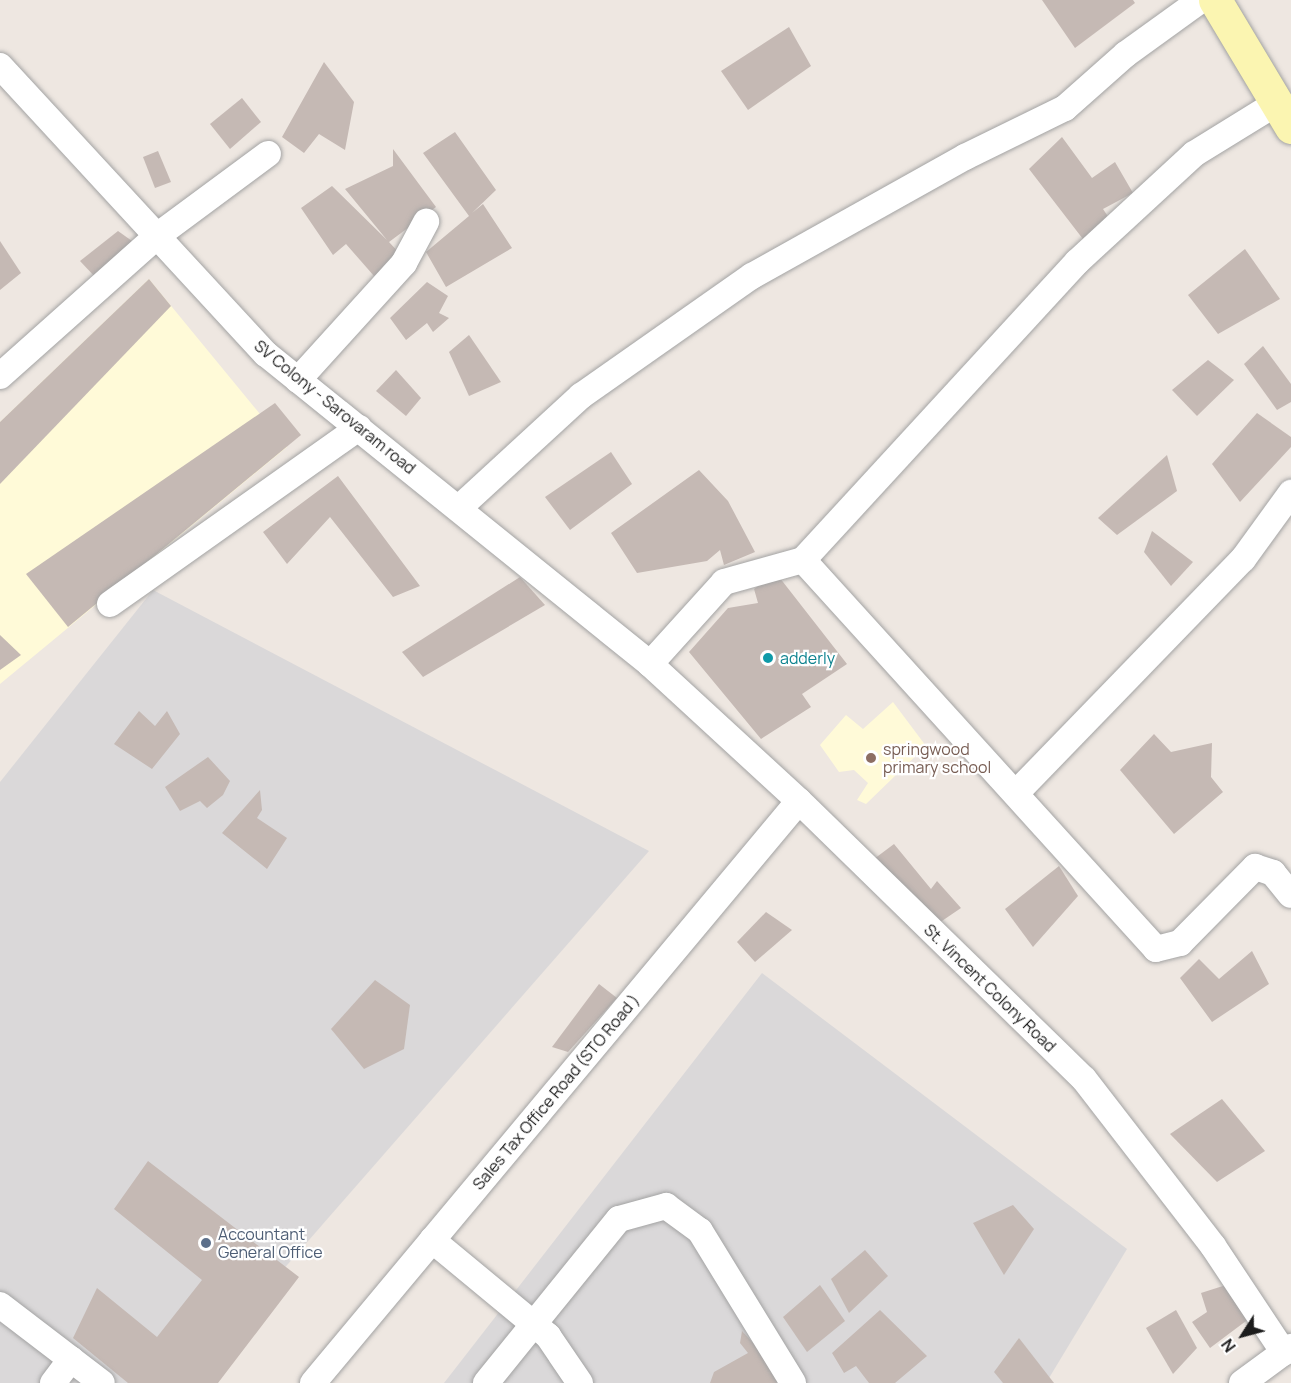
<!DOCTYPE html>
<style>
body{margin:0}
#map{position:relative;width:1291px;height:1383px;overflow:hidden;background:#eee7e1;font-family:Manrope,sans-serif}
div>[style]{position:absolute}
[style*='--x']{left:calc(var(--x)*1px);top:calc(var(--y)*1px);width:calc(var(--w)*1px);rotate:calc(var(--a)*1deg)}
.residential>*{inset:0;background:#dad8d9}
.education>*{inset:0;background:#fffad8}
.building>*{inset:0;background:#c5b9b4}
.roads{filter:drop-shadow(0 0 2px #a3a3a3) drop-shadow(0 0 2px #a3a3a3)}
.street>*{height:26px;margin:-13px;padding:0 13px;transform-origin:13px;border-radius:13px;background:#fff}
.secondary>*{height:33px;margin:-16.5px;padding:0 16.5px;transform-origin:16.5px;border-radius:16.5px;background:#fbf5b1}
.dots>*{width:16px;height:16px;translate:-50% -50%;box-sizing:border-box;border:3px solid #fff;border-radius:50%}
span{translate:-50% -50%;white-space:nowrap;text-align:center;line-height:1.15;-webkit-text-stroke:4.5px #fff;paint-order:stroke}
.street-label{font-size:16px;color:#1c1c1c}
.culture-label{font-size:16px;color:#0d838f}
.left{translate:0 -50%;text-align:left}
.education-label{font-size:16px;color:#785e54}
.service-label{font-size:16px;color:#4e5e75}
.north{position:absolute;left:1213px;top:1305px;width:60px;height:60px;-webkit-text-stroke:4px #fff;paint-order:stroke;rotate:234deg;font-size:16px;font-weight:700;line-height:24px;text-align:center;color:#1c1c1c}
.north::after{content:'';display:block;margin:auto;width:21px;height:27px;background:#1c1c1c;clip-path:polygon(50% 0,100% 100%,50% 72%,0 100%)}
</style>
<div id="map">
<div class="residential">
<i style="clip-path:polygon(153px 590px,649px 851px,184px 1383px,0 1383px,0 782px)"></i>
<i style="clip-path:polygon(762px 973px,1127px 1249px,1046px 1383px,444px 1383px)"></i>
</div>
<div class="education">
<i style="clip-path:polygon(149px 279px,287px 447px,0 684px,0 422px)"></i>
<i style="clip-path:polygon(893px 702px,926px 746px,866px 804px,857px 800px,868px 783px,854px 770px,839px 772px,820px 745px,846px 715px,863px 729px)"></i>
</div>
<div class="building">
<i style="clip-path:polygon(1042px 0,1133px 0,1135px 3px,1075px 48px)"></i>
<i style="clip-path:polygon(789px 27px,811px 66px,748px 110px,721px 71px)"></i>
<i style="clip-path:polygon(324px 62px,354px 102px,345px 150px,319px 134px,304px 153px,282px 137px)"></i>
<i style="clip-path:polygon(242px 98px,261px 122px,230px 149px,210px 124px)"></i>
<i style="clip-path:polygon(455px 132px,496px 190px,472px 213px,483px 204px,512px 248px,446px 287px,426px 252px,469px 216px,423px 153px)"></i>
<i style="clip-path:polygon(1062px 137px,1092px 178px,1115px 162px,1133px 193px,1103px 209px,1109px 218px,1086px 243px,1029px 169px)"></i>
<i style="clip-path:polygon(393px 149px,436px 207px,389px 242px,402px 256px,374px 276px,346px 244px,333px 255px,301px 208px,332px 186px,387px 240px,345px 189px,393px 166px)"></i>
<i style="clip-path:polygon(158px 151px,171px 182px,155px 188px,143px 157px)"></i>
<i style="clip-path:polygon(118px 231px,139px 246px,96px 278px,80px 261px)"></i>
<i style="clip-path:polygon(0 241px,21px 273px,0 290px)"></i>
<i style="clip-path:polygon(1245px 249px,1280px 299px,1218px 334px,1188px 295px)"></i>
<i style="clip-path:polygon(149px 279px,171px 306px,0 484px,0 422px)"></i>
<i style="clip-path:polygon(427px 282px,448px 296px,439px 313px,449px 318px,433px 332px,427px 323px,406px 340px,390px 318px)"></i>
<i style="clip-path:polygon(469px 335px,501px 382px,469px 396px,449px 352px)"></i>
<i style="clip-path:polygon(1263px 346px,1291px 384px,1291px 402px,1277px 410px,1244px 364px)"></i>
<i style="clip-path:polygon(1208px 360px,1234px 380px,1197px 416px,1172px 390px)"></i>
<i style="clip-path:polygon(396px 370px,421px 398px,406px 416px,376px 391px)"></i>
<i style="clip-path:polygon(275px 403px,301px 435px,68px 627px,26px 574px)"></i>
<i style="clip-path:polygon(1257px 413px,1291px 437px,1291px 447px,1240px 502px,1212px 464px)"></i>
<i style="clip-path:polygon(611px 452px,632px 484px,570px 530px,545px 497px)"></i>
<i style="clip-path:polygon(1167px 455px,1177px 491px,1117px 535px,1098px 518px)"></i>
<i style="clip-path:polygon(699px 470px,728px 501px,755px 552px,724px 565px,720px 550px,707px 561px,637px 573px,611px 533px)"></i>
<i style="clip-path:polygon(338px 476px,420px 586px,393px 597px,330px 517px,287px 564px,263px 532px)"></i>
<i style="clip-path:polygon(1152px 531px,1193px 562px,1171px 586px,1144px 552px)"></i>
<i style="clip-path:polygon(776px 573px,847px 664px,802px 694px,811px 707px,761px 739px,689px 652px,728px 608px,758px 603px,754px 589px)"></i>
<i style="clip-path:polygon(520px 577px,545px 605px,423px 677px,402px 652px)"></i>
<i style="clip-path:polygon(0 635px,21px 655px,0 670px)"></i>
<i style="clip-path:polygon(139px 711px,155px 726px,167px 711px,180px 734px,152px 769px,114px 744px)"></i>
<i style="clip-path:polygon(1154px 734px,1171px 752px,1212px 743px,1211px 777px,1223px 792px,1174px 834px,1120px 770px)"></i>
<i style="clip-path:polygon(208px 757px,230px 781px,223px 795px,207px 808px,200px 801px,180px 811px,165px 787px)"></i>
<i style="clip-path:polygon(260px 790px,262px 810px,257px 818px,287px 838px,267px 869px,222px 833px)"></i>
<i style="clip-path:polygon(894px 844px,931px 889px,937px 881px,961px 908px,936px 925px,874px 859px)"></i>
<i style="clip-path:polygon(1059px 866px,1078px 896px,1033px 947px,1005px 909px)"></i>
<i style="clip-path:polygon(766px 912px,792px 930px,755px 962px,737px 942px)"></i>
<i style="clip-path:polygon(1252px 951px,1269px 984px,1212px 1022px,1180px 978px,1199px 959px,1219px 979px)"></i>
<i style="clip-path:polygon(375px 980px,410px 1005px,404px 1049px,364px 1069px,331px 1029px)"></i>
<i style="clip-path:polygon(599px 984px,617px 998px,568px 1052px,552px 1047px)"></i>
<i style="clip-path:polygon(1222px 1099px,1265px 1151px,1217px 1182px,1170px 1134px)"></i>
<i style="clip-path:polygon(148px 1161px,299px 1277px,218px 1383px,128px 1383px,73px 1338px,97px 1288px,157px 1337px,202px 1280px,114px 1209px)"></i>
<i style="clip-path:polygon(1013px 1205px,1034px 1229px,1004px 1275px,973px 1223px)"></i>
<i style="clip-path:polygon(865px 1250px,888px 1276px,849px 1313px,831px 1279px)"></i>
<i style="clip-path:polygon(820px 1285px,845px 1321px,807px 1352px,783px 1317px)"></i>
<i style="clip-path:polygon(1226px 1285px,1250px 1318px,1210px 1348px,1192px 1322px,1207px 1312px,1201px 1293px)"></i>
<i style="clip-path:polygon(880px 1310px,927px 1356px,895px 1383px,869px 1383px,856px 1366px,844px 1373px,832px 1353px)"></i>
<i style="clip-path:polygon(1176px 1310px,1197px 1348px,1173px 1374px,1146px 1328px)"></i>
<i style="clip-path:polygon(742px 1331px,785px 1377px,776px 1383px,710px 1383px,714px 1372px,748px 1353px,740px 1343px)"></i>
<i style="clip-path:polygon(1019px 1338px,1054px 1383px,1003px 1383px,994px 1372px)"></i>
</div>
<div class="roads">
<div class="street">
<i style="--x:0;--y:66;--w:392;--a:47.3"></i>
<i style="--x:266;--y:354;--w:494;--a:38.9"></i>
<i style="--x:650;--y:664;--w:202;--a:42.6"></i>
<i style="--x:799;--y:801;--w:398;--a:44.3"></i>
<i style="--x:1084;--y:1079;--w:211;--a:52.3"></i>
<i style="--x:1213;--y:1246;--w:128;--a:56.4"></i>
<i style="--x:0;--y:376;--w:210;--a:-41.7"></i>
<i style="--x:157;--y:236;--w:138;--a:-36.5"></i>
<i style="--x:298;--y:380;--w:158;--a:-47.8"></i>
<i style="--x:404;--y:263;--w:47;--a:-61.8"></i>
<i style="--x:459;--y:508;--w:166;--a:-42.6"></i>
<i style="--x:581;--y:396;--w:209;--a:-35.1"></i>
<i style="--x:752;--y:276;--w:244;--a:-29.2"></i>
<i style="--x:965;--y:157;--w:111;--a:-26.1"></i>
<i style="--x:1065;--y:108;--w:81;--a:-41.5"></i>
<i style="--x:1126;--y:54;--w:92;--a:-35.8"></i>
<i style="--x:803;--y:560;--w:525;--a:47.78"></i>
<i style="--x:1156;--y:949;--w:25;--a:-14"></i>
<i style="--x:1180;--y:943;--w:107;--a:-45.4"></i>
<i style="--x:1255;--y:867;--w:19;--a:18"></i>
<i style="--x:1273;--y:873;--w:28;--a:51"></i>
<i style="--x:110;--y:604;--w:305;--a:-35.3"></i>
<i style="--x:650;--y:664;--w:110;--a:-47.9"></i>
<i style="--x:724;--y:582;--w:82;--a:-15.6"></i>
<i style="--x:803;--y:560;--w:405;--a:-47.4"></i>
<i style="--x:1077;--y:262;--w:159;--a:-42.7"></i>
<i style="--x:1194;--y:154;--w:95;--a:-31.7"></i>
<i style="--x:1018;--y:791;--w:323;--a:-45.9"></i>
<i style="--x:1243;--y:559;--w:82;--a:-54"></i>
<i style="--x:432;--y:1240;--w:151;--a:39.6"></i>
<i style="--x:548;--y:1336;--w:57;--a:55.8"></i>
<i style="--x:0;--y:1305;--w:128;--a:37.4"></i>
<i style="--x:53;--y:1383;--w:30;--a:-53"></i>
<i style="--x:313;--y:1383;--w:758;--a:-50.14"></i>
<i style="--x:486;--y:1383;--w:211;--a:-51"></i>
<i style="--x:619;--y:1219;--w:49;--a:-15.5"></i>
<i style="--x:666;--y:1206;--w:42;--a:36.3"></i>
<i style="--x:700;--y:1231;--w:178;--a:58.5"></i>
<i style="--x:1242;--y:1383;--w:61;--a:-36.3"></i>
</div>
<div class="secondary">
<i style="--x:1215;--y:0;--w:148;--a:59.1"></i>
</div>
</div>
<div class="dots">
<i style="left:768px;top:658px;background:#0f9aa8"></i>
<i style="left:871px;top:758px;background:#8d6e63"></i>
<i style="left:206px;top:1243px;background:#5c6f8a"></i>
</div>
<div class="street-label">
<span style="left:335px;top:407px;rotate:39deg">SV Colony - Sarovaram road</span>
<span style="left:990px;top:988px;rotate:44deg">St. Vincent Colony Road</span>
<span style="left:556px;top:1092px;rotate:-50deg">Sales Tax Office Road (STO Road )</span>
</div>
<div class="culture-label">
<span class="left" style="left:780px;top:658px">adderly</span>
</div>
<div class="education-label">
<span class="left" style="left:883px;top:758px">springwood<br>primary school</span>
</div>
<div class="service-label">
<span class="left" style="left:218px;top:1243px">Accountant<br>General Office</span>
</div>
<div class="north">N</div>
</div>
